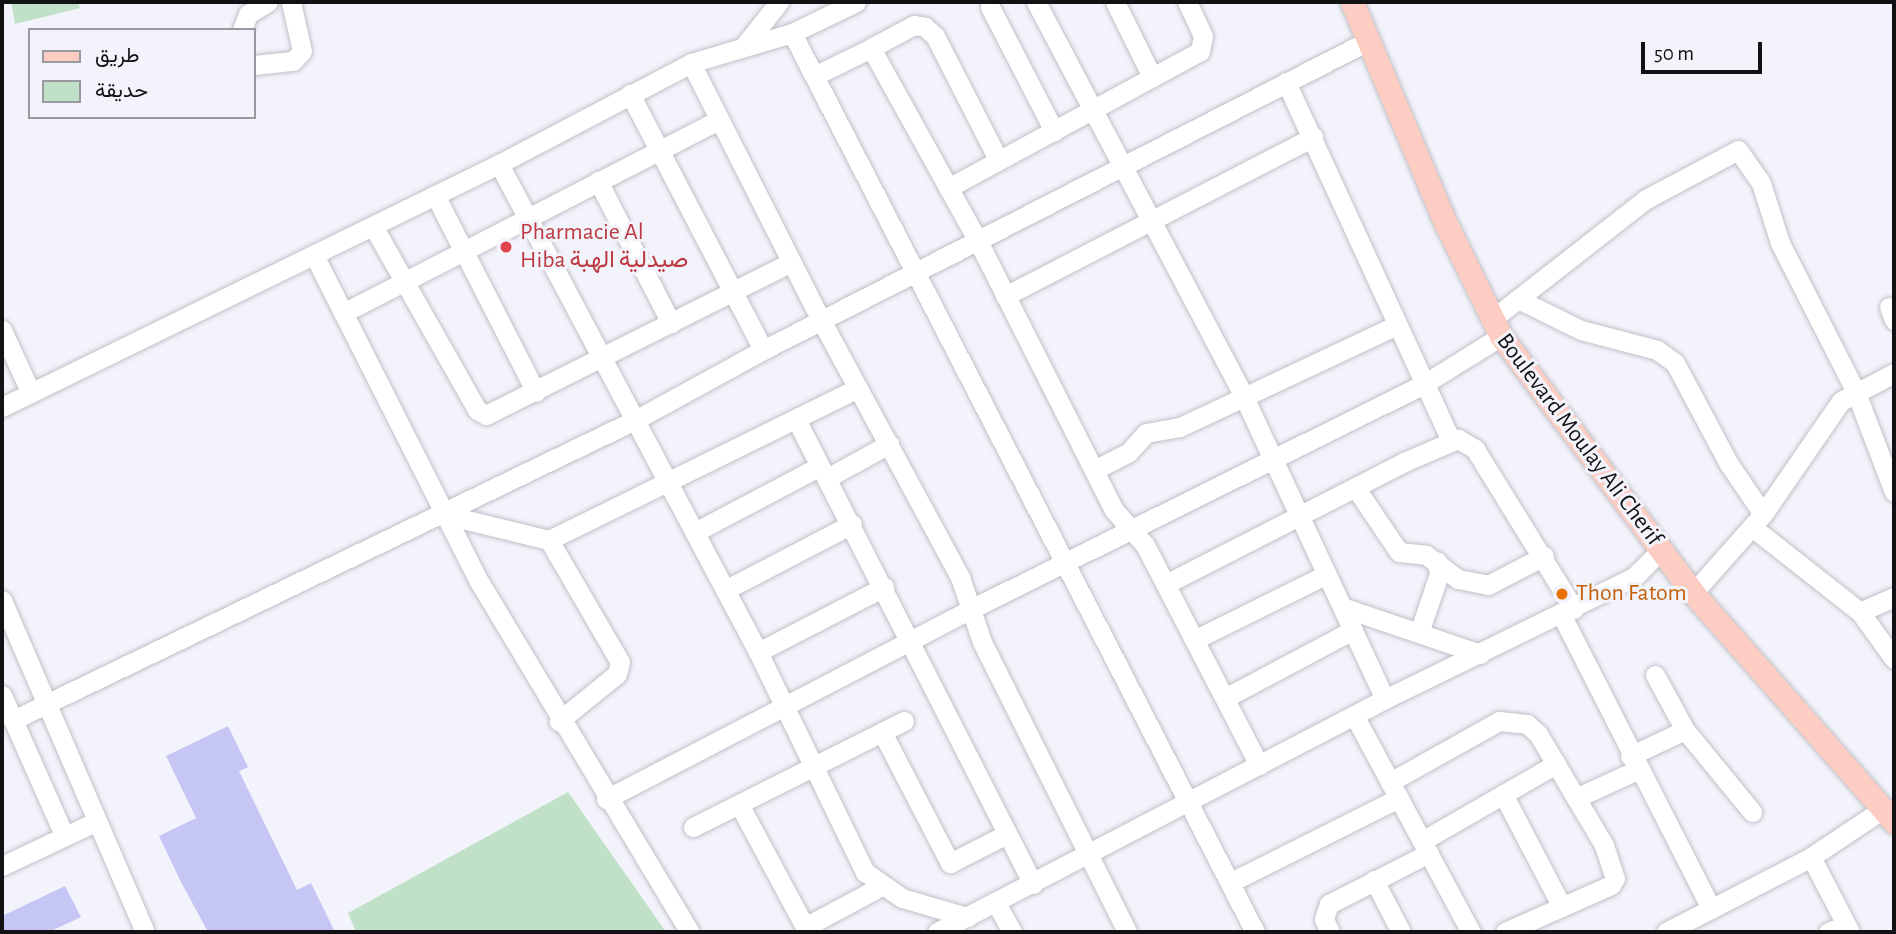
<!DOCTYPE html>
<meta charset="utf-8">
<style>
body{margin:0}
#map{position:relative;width:1896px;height:934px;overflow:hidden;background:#f3f4fb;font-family:"Alegreya Sans",Vazirmatn,sans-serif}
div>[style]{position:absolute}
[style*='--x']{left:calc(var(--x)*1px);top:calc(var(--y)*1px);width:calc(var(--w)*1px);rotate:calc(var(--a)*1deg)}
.green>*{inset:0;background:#c0e0c8}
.building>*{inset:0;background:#c5c6f4}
.roads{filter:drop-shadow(0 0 2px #c0c0c7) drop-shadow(0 0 2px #c0c0c7)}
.minor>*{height:19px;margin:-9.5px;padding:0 9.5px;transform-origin:9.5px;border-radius:9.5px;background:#fff}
.major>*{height:23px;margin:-11.5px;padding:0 11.5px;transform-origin:11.5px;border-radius:11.5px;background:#fdccc2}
.dots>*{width:19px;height:19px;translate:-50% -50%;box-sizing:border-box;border:4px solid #f3f4fb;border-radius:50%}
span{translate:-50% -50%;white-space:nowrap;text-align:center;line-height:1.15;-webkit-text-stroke:6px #f3f4fb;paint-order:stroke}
.health-label{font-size:24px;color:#be3a42}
.left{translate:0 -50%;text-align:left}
.street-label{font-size:24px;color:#121215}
.food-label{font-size:24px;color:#c56008}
.frame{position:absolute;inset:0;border:4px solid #121215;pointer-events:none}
.legend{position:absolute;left:28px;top:28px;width:228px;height:91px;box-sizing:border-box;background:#f3f4fb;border:2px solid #999a9f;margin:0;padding:9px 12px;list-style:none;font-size:21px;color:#121215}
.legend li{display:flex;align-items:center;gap:14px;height:35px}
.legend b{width:35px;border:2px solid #999a9f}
.scale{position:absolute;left:1641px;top:42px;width:121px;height:32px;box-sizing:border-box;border:4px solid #121215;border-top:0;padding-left:9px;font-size:21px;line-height:24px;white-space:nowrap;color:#121215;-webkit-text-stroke:5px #f3f4fb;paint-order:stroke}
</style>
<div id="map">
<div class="green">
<i style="clip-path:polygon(11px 2px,78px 2px,80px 8px,15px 24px)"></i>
<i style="clip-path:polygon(568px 792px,666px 932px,356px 932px,348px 913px)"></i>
</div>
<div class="building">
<i style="clip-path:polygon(228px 726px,248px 767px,239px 771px,297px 890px,311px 883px,335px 932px,208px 932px,180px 880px,159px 836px,196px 818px,166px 756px)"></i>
<i style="clip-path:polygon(65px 886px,81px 917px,49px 932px,2px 932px,2px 916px)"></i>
</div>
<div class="roads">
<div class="minor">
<i style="--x:1036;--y:2;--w:446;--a:62.2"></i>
<i style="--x:1244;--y:397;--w:333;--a:65"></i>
<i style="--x:1115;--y:2;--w:84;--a:63.7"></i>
<i style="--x:990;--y:7;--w:140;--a:62.7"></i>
<i style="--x:242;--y:30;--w:17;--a:-69"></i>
<i style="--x:248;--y:14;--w:23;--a:-31"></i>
<i style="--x:792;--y:33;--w:1011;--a:62.75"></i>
<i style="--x:745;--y:45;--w:55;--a:-51.7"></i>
<i style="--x:871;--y:48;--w:49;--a:-28.1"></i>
<i style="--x:914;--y:25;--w:11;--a:10"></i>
<i style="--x:925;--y:27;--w:13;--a:42"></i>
<i style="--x:935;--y:36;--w:138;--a:62.9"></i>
<i style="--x:691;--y:63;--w:288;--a:63.2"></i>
<i style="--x:821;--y:320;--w:292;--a:61.6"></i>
<i style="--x:960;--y:577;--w:69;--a:71.3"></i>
<i style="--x:982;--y:642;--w:324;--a:63.4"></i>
<i style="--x:254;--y:65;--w:39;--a:-6"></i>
<i style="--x:293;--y:61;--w:13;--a:-48"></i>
<i style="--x:302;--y:51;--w:50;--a:-102.7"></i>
<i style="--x:816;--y:75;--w:61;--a:-26.1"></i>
<i style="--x:871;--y:48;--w:223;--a:61"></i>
<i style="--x:979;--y:243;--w:299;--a:63.2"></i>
<i style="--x:1114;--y:510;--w:47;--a:48.5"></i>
<i style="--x:1145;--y:545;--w:248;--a:62.6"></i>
<i style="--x:1286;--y:82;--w:393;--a:65.3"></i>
<i style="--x:630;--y:94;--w:288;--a:62.5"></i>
<i style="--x:499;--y:164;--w:552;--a:62.04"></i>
<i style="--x:758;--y:652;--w:245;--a:64.1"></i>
<i style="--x:865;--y:872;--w:45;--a:35.1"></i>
<i style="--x:902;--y:898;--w:68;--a:16.3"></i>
<i style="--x:598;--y:181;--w:160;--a:62.8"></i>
<i style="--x:948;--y:188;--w:287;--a:-28.5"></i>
<i style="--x:1200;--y:51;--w:15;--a:-79"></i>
<i style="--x:1203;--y:36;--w:38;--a:-115"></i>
<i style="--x:435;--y:195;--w:221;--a:62.9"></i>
<i style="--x:373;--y:226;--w:211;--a:60.5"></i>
<i style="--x:477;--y:410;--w:10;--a:29"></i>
<i style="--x:486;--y:415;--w:341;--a:-26.6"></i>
<i style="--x:314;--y:255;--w:368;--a:63.2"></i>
<i style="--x:480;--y:583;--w:407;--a:59"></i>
<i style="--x:1005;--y:296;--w:347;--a:-27.3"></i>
<i style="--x:1518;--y:299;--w:70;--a:26.2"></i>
<i style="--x:1581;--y:330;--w:79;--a:14.7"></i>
<i style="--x:1657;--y:350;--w:22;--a:36"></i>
<i style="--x:1675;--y:363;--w:115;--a:61.9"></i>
<i style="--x:1729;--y:464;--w:60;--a:55.8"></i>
<i style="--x:1889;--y:307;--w:14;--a:69"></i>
<i style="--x:343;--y:313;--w:422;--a:-27.2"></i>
<i style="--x:1491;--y:320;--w:197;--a:-38"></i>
<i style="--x:1646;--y:199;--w:104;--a:-28"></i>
<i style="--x:1738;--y:150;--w:40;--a:55.1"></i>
<i style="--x:1761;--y:183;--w:63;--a:72.4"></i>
<i style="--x:1780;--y:243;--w:165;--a:63"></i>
<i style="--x:1855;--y:390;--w:109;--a:69.1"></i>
<i style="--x:2;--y:330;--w:69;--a:65.3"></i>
<i style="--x:2;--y:407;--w:553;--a:-26.06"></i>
<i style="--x:499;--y:164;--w:217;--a:-27.7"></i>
<i style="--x:691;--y:63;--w:105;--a:-16.5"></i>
<i style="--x:792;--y:33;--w:71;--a:-25.8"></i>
<i style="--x:796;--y:419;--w:522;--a:62.99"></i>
<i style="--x:1094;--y:470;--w:38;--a:-27"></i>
<i style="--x:1128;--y:453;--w:27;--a:-48"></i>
<i style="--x:1146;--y:433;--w:35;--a:-10"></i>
<i style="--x:1180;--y:427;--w:240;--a:-25.2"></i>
<i style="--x:827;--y:478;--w:71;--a:-28.7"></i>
<i style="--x:1355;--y:487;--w:78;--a:55.9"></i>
<i style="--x:1399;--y:552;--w:27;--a:6"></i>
<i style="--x:1426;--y:555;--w:40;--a:37"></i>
<i style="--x:1458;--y:579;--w:31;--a:11"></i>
<i style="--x:1488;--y:585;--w:63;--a:-27.4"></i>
<i style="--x:446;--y:515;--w:106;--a:13.6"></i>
<i style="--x:549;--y:540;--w:141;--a:59.8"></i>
<i style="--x:620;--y:662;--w:12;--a:104"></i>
<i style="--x:617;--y:674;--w:75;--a:141"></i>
<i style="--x:1752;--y:527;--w:137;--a:38.2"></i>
<i style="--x:1860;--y:612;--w:58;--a:54.1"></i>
<i style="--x:695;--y:532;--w:141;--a:-27.8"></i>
<i style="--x:549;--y:540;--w:344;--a:-26.2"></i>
<i style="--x:1166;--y:584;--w:267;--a:-27.1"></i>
<i style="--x:1404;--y:462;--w:59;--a:-23.1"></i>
<i style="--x:1458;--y:439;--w:20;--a:30"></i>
<i style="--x:1475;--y:449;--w:188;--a:58.3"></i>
<i style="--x:725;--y:590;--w:143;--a:-27.5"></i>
<i style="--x:1693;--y:593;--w:106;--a:-48.5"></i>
<i style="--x:1763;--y:514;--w:137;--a:-55.4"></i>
<i style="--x:1841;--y:401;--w:60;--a:-27.8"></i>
<i style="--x:2;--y:600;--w:361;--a:66.7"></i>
<i style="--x:1342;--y:607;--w:146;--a:18.8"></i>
<i style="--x:1860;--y:612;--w:37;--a:-24"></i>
<i style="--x:1561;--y:614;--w:331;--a:63"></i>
<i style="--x:1419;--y:633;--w:62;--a:-71.3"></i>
<i style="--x:1439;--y:574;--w:13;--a:-99"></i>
<i style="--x:1194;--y:640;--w:148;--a:-26.4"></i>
<i style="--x:758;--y:652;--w:142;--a:-27.3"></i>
<i style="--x:1655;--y:675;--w:63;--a:61.4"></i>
<i style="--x:2;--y:695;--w:153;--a:66.1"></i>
<i style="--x:1225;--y:698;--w:145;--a:-28"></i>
<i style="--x:1354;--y:715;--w:247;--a:61.7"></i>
<i style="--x:13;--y:720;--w:691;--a:-25.75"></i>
<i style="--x:635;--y:420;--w:146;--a:-28.7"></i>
<i style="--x:763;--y:350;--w:679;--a:-27.06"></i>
<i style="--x:882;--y:732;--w:148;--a:62.6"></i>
<i style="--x:950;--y:863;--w:64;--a:-27"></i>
<i style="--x:1630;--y:756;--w:61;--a:-25.3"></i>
<i style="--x:1685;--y:730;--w:106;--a:50.7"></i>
<i style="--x:1390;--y:782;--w:125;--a:-29.2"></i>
<i style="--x:1499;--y:721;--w:28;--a:6"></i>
<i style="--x:1527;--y:724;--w:15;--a:42"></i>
<i style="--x:1538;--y:734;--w:129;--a:59.3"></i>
<i style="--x:1604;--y:845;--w:35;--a:72"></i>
<i style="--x:1615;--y:878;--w:8;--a:120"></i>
<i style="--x:1611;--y:885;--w:116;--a:156.1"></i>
<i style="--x:1503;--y:794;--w:127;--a:62.4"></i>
<i style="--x:1576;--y:798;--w:67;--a:-24.7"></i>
<i style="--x:606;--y:799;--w:411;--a:-27.5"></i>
<i style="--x:971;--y:609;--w:506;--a:-26.41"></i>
<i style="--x:1424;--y:384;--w:91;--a:-31.9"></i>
<i style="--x:739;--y:804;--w:140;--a:61.8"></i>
<i style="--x:805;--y:927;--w:85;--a:-28.1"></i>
<i style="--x:693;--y:827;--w:236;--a:-26.7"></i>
<i style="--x:1422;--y:841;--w:155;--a:-29.9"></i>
<i style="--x:1811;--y:857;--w:85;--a:62.5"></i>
<i style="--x:2;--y:866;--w:105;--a:-25.3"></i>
<i style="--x:1374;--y:880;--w:59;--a:62.6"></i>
<i style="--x:1231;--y:882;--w:188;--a:-26.6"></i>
<i style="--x:996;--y:903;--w:33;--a:61"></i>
<i style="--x:937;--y:932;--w:505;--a:-27.48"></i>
<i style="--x:1385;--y:699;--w:277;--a:-26.1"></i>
<i style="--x:1634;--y:577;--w:38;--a:-45"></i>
<i style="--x:1330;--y:932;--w:14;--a:-115"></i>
<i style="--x:1324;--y:919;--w:16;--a:-72"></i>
<i style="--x:1329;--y:904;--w:112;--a:-27"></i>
<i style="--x:1666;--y:932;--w:163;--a:-27.3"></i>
<i style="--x:1811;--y:857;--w:87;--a:-33.7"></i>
<i style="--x:1828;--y:932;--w:19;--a:-21"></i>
</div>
<div class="major">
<i style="--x:1352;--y:2;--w:241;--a:67.1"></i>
<i style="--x:1446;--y:224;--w:125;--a:63.8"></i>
<i style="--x:1501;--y:336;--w:321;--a:53.2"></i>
<i style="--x:1693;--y:593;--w:305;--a:48.7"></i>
</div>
</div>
<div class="dots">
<i style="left:506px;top:247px;background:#e0444e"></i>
<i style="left:1562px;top:594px;background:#e8710a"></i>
</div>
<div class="health-label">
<span class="left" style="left:520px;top:247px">Pharmacie Al<br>Hiba صيدلية الهبة</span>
</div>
<div class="street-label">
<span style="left:1579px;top:440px;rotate:53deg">Boulevard Moulay Ali Cherif</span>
</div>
<div class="food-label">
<span class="left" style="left:1576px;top:594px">Thon Fatom</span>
</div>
<div class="frame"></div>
<ul class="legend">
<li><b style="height:9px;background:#fdccc2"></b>طريق</li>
<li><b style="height:19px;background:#c0e0c8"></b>حديقة</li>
</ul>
<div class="scale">50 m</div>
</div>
